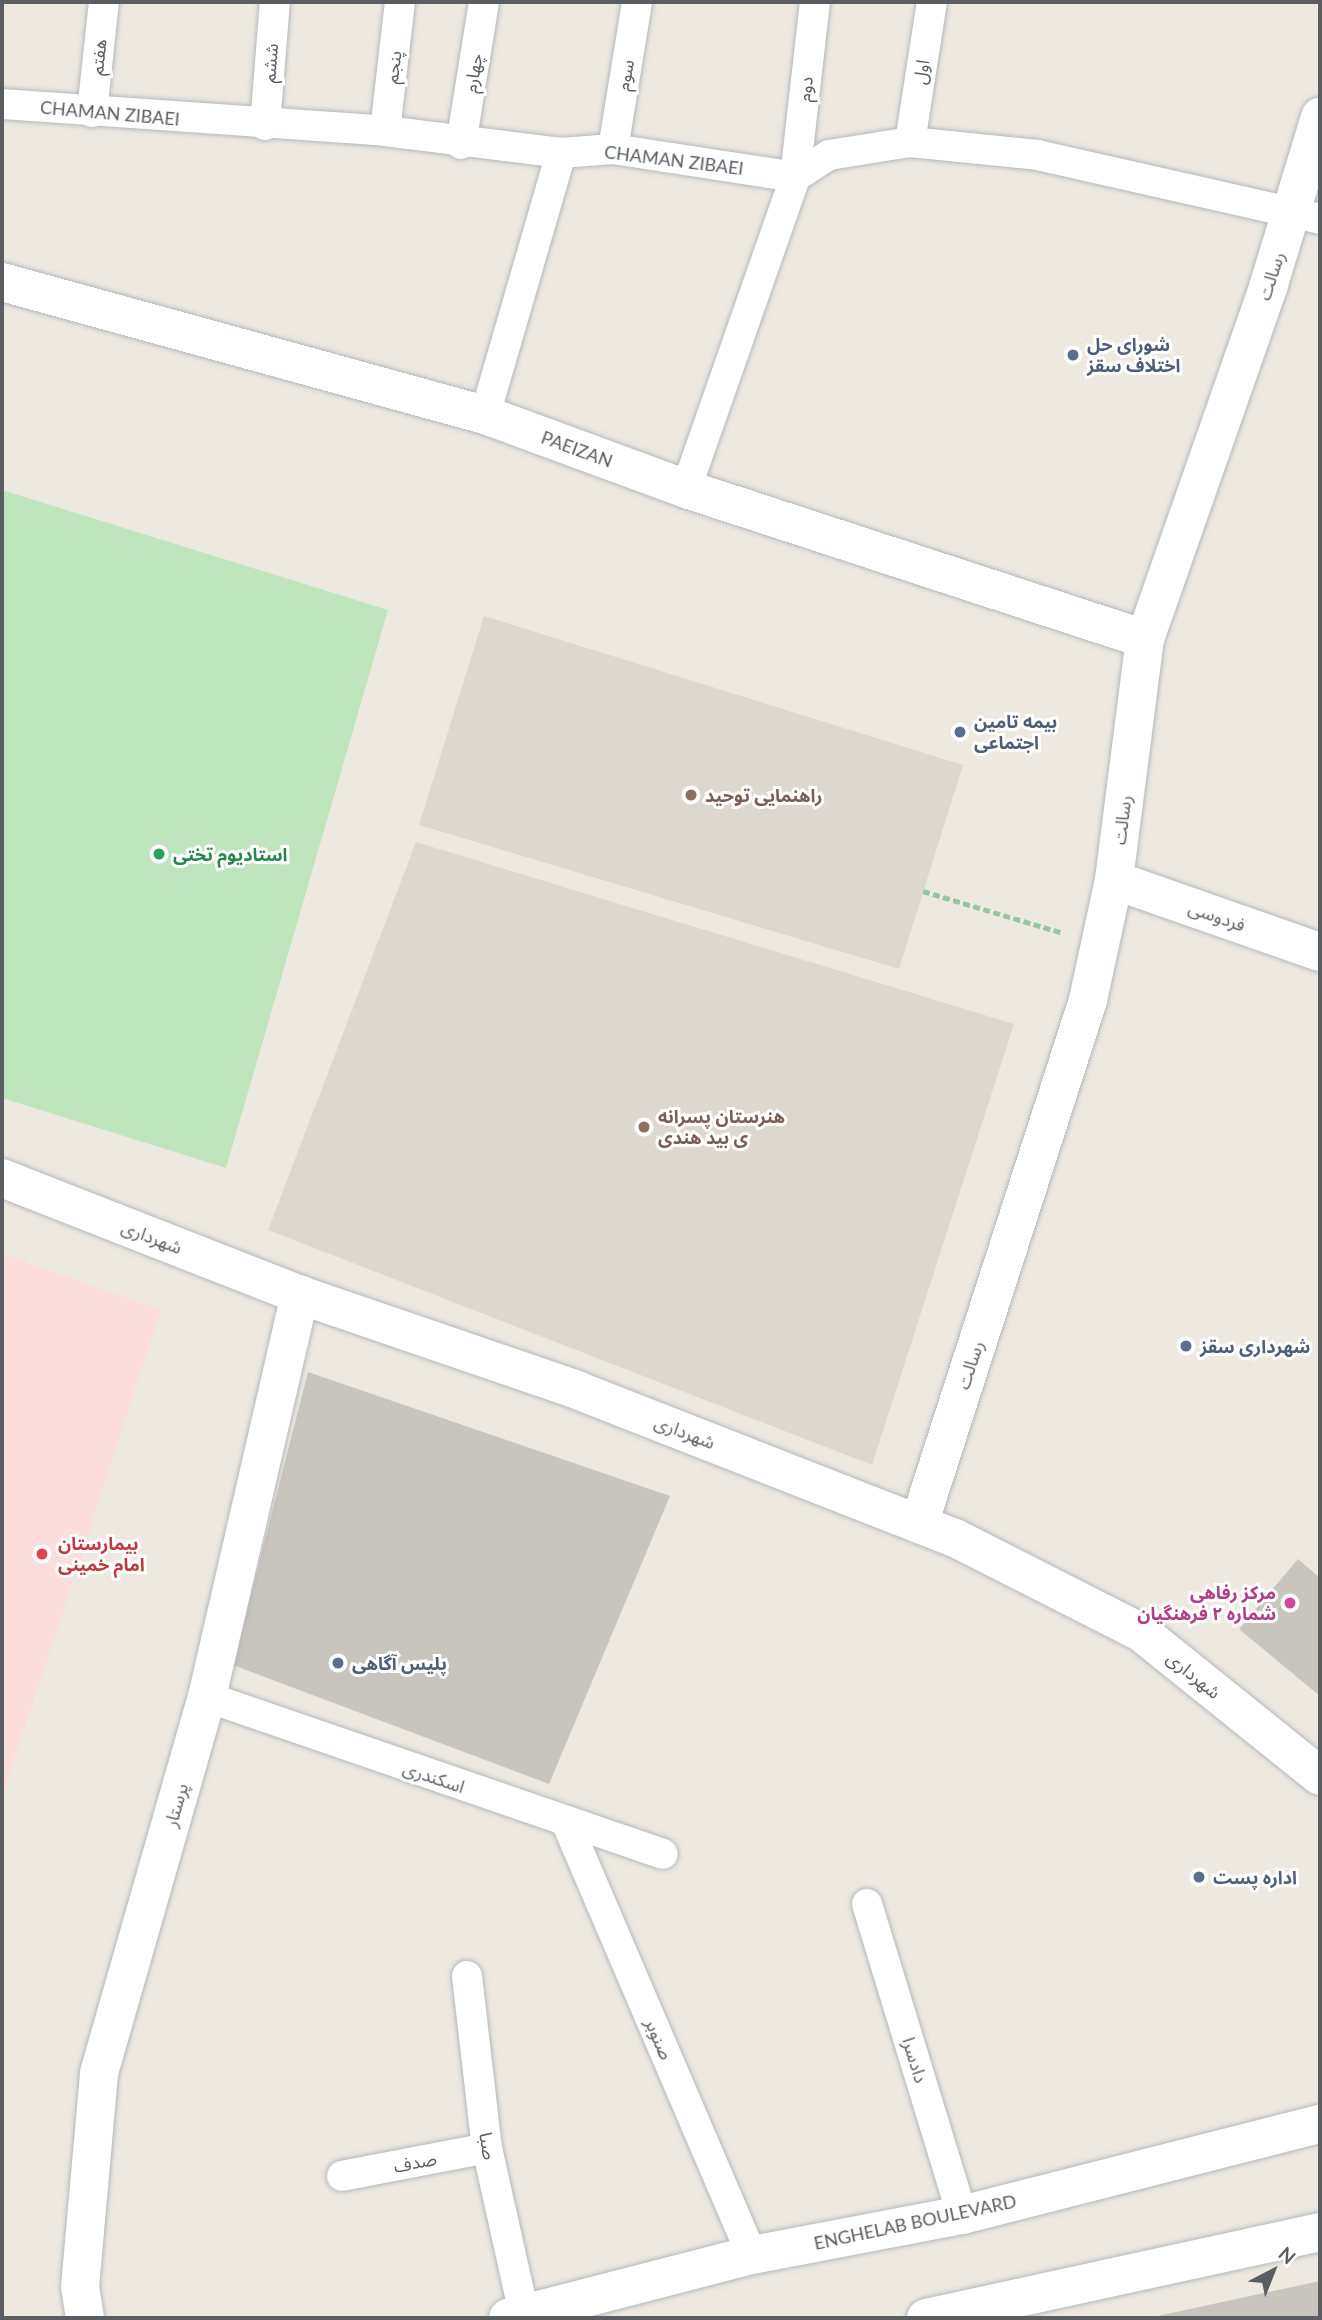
<!DOCTYPE html>
<meta charset="utf-8">
<style>
body{margin:0}
#map{position:relative;width:1322px;height:2320px;overflow:hidden;background:#ede9e1;font-family:Lato,"Noto Sans Arabic",sans-serif}
div>[style]{position:absolute}
[style*='--x']{left:calc(var(--x)*1px);top:calc(var(--y)*1px);width:calc(var(--w)*1px);rotate:calc(var(--a)*1deg)}
.education>*{inset:0;background:#ddd8cf}
.medical>*{inset:0;background:#fbdddc}
.green>*{inset:0;background:#bfe5bd}
.building>*{inset:0;background:#c8c4be}
.path>*{height:4.5px;margin-top:-2.25px;transform-origin:0;background:repeating-linear-gradient(90deg,#96c6a1 0 7px,transparent 0 10.5px)}
.roads{filter:drop-shadow(0 0 2px #b4b8bc) drop-shadow(0 0 2px #b4b8bc)}
.minor>*{height:30px;margin:-15px;padding:0 15px;transform-origin:15px;border-radius:15px;background:#fff}
.tertiary>*{height:38px;margin:-19px;padding:0 19px;transform-origin:19px;border-radius:19px;background:#fff}
.secondary>*{height:38px;margin:-19px;padding:0 19px;transform-origin:19px;border-radius:19px;background:#fff}
.dots>*{width:19px;height:19px;translate:-50% -50%;box-sizing:border-box;border:4px solid #fff;border-radius:50%}
span{translate:-50% -50%;white-space:nowrap;text-align:center;line-height:1.15;-webkit-text-stroke:6px #fff;paint-order:stroke}
.street-label{font-size:18px;color:#5a5e62}
.service-label{font-size:18px;color:#4e5e75;font-weight:700}
.left{translate:0 -50%;text-align:left}
.education-label{font-size:18px;color:#785e54;font-weight:700}
.leisure-label{font-size:18px;color:#27864d;font-weight:700}
.health-label{font-size:18px;color:#be3a42;font-weight:700}
.hotel-label{font-size:18px;color:#b23c85;font-weight:700}
.right{translate:-100% -50%;text-align:right}
.frame{position:absolute;inset:0;border:4px solid #5a5e62;pointer-events:none}
.north{position:absolute;left:1238px;top:2236px;width:70px;height:70px;-webkit-text-stroke:5px #fff;paint-order:stroke;rotate:42deg;font-size:19px;font-weight:700;line-height:28px;text-align:center;color:#5a5e62}
.north::after{content:'';display:block;margin:auto;width:24px;height:32px;background:#5a5e62;clip-path:polygon(50% 0,100% 100%,50% 72%,0 100%)}
</style>
<div id="map">
<div class="education">
<i style="clip-path:polygon(484px 616px,963px 765px,899px 969px,419px 825px)"></i>
<i style="clip-path:polygon(416px 842px,1014px 1024px,872px 1465px,268px 1230px)"></i>
</div>
<div class="medical">
<i style="clip-path:polygon(2px 1254px,161px 1310px,2px 1798px)"></i>
</div>
<div class="green">
<i style="clip-path:polygon(2px 490px,388px 610px,226px 1168px,2px 1098px)"></i>
</div>
<div class="building">
<i style="clip-path:polygon(308px 1372px,670px 1496px,549px 1784px,233px 1665px)"></i>
<i style="clip-path:polygon(1298px 1559px,1320px 1578px,1320px 1696px,1239px 1629px)"></i>
<i style="clip-path:polygon(1320px 2281px,1320px 2318px,1153px 2318px,1153px 2317px)"></i>
</div>
<div class="path">
<i style="--x:923;--y:891;--w:146;--a:16.7"></i>
</div>
<div class="roads">
<div class="minor">
<i style="--x:2;--y:104;--w:384;--a:4"></i>
<i style="--x:385;--y:131;--w:177;--a:7.1"></i>
<i style="--x:561;--y:153;--w:52;--a:-4.4"></i>
<i style="--x:613;--y:149;--w:184;--a:8.7"></i>
<i style="--x:795;--y:177;--w:40;--a:-32.9"></i>
<i style="--x:829;--y:155;--w:82;--a:-9.1"></i>
<i style="--x:910;--y:142;--w:128;--a:5.8"></i>
<i style="--x:1037;--y:155;--w:290;--a:12.7"></i>
<i style="--x:92;--y:112;--w:111;--a:-83.8"></i>
<i style="--x:265;--y:125;--w:123;--a:-85.4"></i>
<i style="--x:385;--y:131;--w:130;--a:-83.4"></i>
<i style="--x:910;--y:142;--w:142;--a:-81.1"></i>
<i style="--x:461;--y:144;--w:144;--a:-80.8"></i>
<i style="--x:613;--y:149;--w:149;--a:-80.7"></i>
<i style="--x:485;--y:415;--w:273;--a:-73.8"></i>
<i style="--x:686;--y:489;--w:330;--a:-70.7"></i>
<i style="--x:795;--y:177;--w:176;--a:-83.5"></i>
<i style="--x:207;--y:1697;--w:482;--a:19"></i>
<i style="--x:567;--y:1824;--w:469;--a:66.8"></i>
<i style="--x:867;--y:1904;--w:325;--a:73"></i>
<i style="--x:467;--y:1976;--w:173;--a:83.4"></i>
<i style="--x:487;--y:2148;--w:170;--a:77.4"></i>
<i style="--x:342;--y:2176;--w:148;--a:-10.9"></i>
</div>
<div class="tertiary">
<i style="--x:2;--y:282;--w:501;--a:15.4"></i>
<i style="--x:485;--y:415;--w:214;--a:20.2"></i>
<i style="--x:686;--y:489;--w:483;--a:18.1"></i>
<i style="--x:1114;--y:880;--w:218;--a:19.3"></i>
<i style="--x:2;--y:1178;--w:320;--a:21.4"></i>
<i style="--x:300;--y:1295;--w:293;--a:18.9"></i>
<i style="--x:577;--y:1390;--w:406;--a:21.4"></i>
<i style="--x:955;--y:1538;--w:210;--a:26.9"></i>
<i style="--x:1142;--y:1633;--w:228;--a:38.8"></i>
<i style="--x:919;--y:1524;--w:551;--a:-72.12"></i>
<i style="--x:1088;--y:1000;--w:123;--a:-77.8"></i>
<i style="--x:1114;--y:880;--w:243;--a:-82.7"></i>
<i style="--x:1145;--y:639;--w:376;--a:-70.7"></i>
<i style="--x:1269;--y:284;--w:175;--a:-73"></i>
<i style="--x:85;--y:2318;--w:31;--a:-99"></i>
<i style="--x:80;--y:2287;--w:215;--a:-84.9"></i>
<i style="--x:99;--y:2073;--w:391;--a:-74"></i>
<i style="--x:207;--y:1697;--w:413;--a:-77"></i>
</div>
<div class="secondary">
<i style="--x:508;--y:2318;--w:252;--a:-14.5"></i>
<i style="--x:752;--y:2255;--w:214;--a:-10.8"></i>
<i style="--x:962;--y:2215;--w:369;--a:-14.3"></i>
<i style="--x:926;--y:2318;--w:403;--a:-12.3"></i>
</div>
</div>
<div class="dots">
<i style="left:1073px;top:355px;background:#5c6f8a"></i>
<i style="left:960px;top:732px;background:#5c6f8a"></i>
<i style="left:691px;top:795px;background:#8d6e63"></i>
<i style="left:159px;top:854px;background:#2e9e5b"></i>
<i style="left:644px;top:1127px;background:#8d6e63"></i>
<i style="left:1186px;top:1346px;background:#5c6f8a"></i>
<i style="left:42px;top:1554px;background:#e0444e"></i>
<i style="left:1290px;top:1603px;background:#d1479c"></i>
<i style="left:338px;top:1663px;background:#5c6f8a"></i>
<i style="left:1199px;top:1877px;background:#5c6f8a"></i>
</div>
<div class="street-label">
<span style="left:98px;top:57px;rotate:-84deg">هفتم</span>
<span style="left:270px;top:63px;rotate:-85deg">ششم</span>
<span style="left:393px;top:67px;rotate:-83deg">پنجم</span>
<span style="left:921px;top:72px;rotate:-81deg">اول</span>
<span style="left:473px;top:73px;rotate:-81deg">چهارم</span>
<span style="left:625px;top:75px;rotate:-80deg">سوم</span>
<span style="left:805px;top:89px;rotate:-84deg">دوم</span>
<span style="left:110px;top:113px;rotate:5deg">CHAMAN ZIBAEI</span>
<span style="left:674px;top:160px;rotate:7deg">CHAMAN ZIBAEI</span>
<span style="left:1271px;top:276px;rotate:-72deg">رسالت</span>
<span style="left:577px;top:449px;rotate:20deg">PAEIZAN</span>
<span style="left:1122px;top:820px;rotate:-83deg">رسالت</span>
<span style="left:1217px;top:916px;rotate:19deg">فردوسی</span>
<span style="left:152px;top:1237px;rotate:21deg">شهرداری</span>
<span style="left:970px;top:1365px;rotate:-72deg">رسالت</span>
<span style="left:685px;top:1432px;rotate:21deg">شهرداری</span>
<span style="left:1194px;top:1675px;rotate:39deg">شهرداری</span>
<span style="left:434px;top:1777px;rotate:19deg">اسکندری</span>
<span style="left:176px;top:1805px;rotate:-74deg">پرستار</span>
<span style="left:659px;top:2039px;rotate:67deg">صنوبر</span>
<span style="left:915px;top:2060px;rotate:73deg">دادسرا</span>
<span style="left:488px;top:2146px;rotate:80deg">صبا</span>
<span style="left:415px;top:2162px;rotate:-11deg">صدف</span>
<span style="left:915px;top:2222px;rotate:-12deg">ENGHELAB BOULEVARD</span>
</div>
<div class="service-label">
<span class="left" style="left:1087px;top:355px">شورای حل<br>اختلاف سقز</span>
<span class="left" style="left:974px;top:732px">بیمه تامین<br>اجتماعی</span>
<span class="left" style="left:1200px;top:1346px">شهرداری سقز</span>
<span class="left" style="left:352px;top:1663px">پلیس آگاهی</span>
<span class="left" style="left:1213px;top:1877px">اداره پست</span>
</div>
<div class="education-label">
<span class="left" style="left:705px;top:795px">راهنمایی توحید</span>
<span class="left" style="left:658px;top:1127px">هنرستان پسرانه<br>ی بید هندی</span>
</div>
<div class="leisure-label">
<span class="left" style="left:173px;top:854px">استادیوم تختی</span>
</div>
<div class="health-label">
<span class="left" style="left:58px;top:1554px">بیمارستان<br>امام خمینی</span>
</div>
<div class="hotel-label">
<span class="right" style="left:1276px;top:1603px">مرکز رفاهی<br>شماره ۲ فرهنگیان</span>
</div>
<div class="frame"></div>
<div class="north">N</div>
</div>
